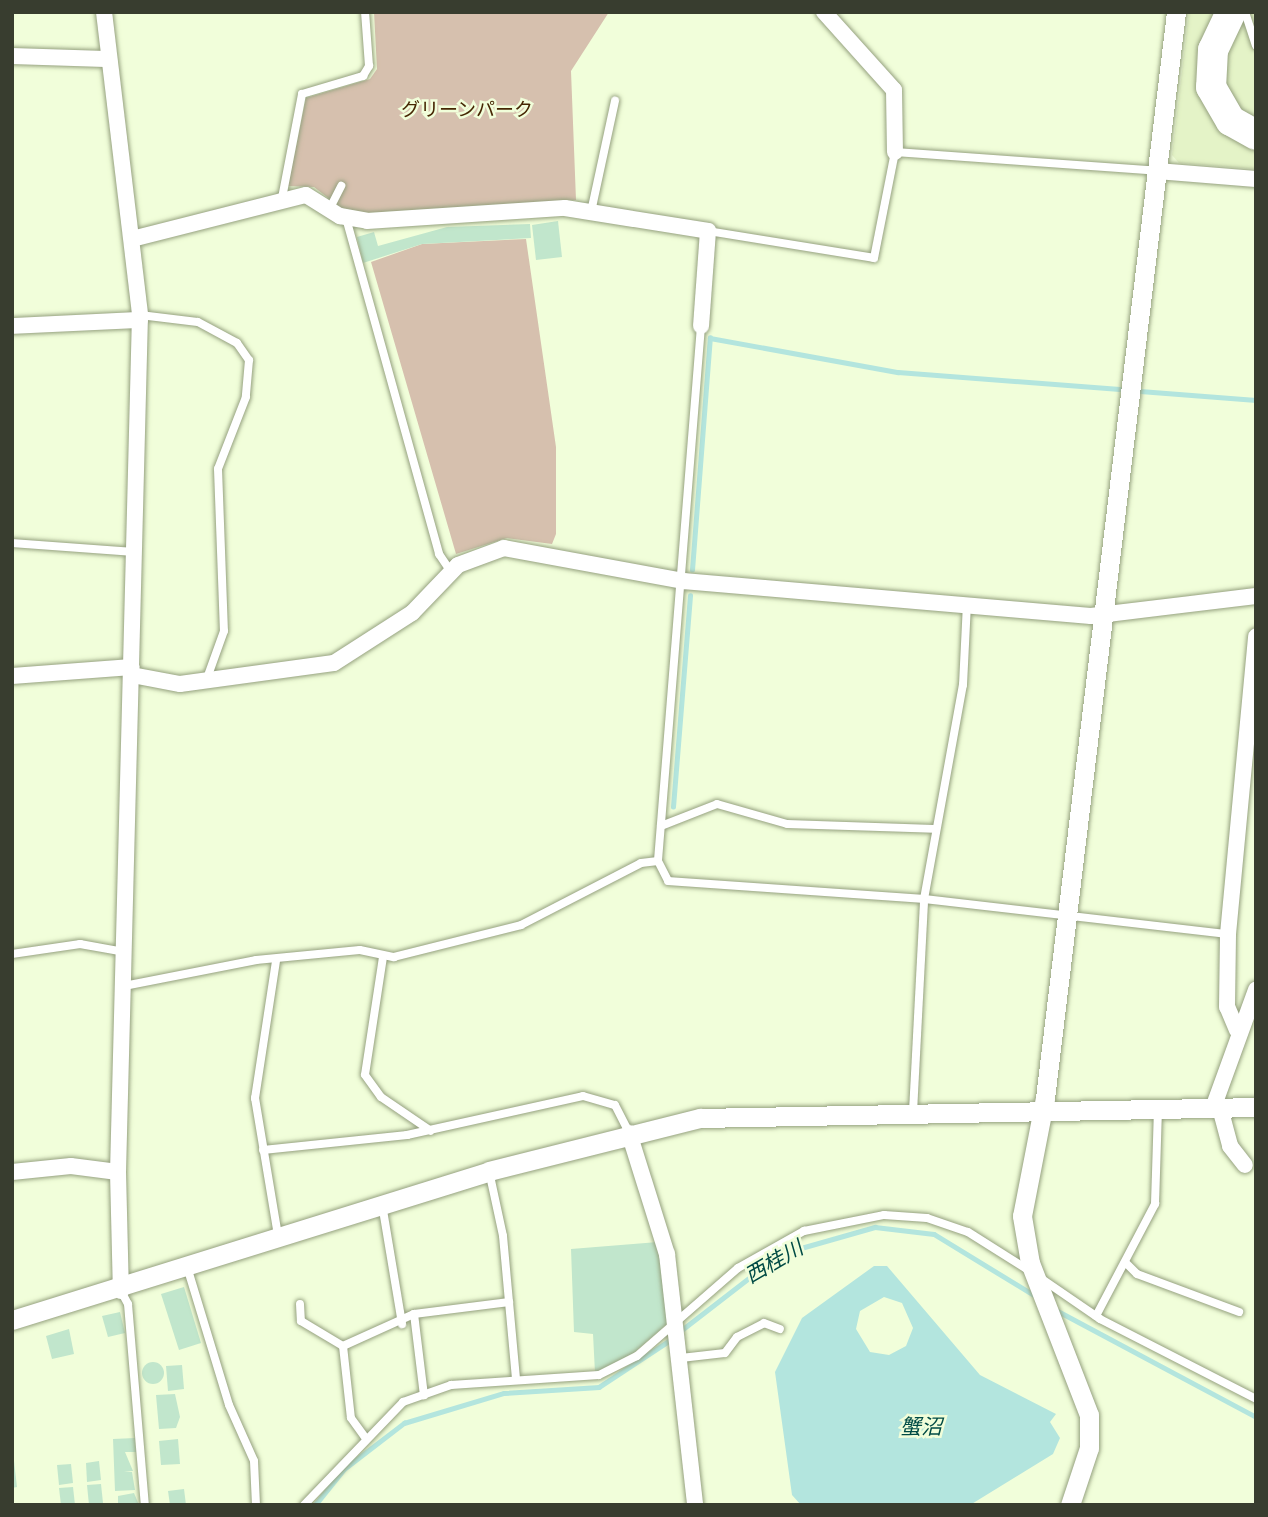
<!DOCTYPE html>
<meta charset="utf-8">
<style>
body{margin:0}
#map{position:relative;width:1268px;height:1517px;overflow:hidden;background:#f1feda;font-family:Roboto,"Noto Sans JP",sans-serif}
div>[style]{position:absolute}
[style*='--x']{left:calc(var(--x)*1px);top:calc(var(--y)*1px);width:calc(var(--w)*1px);rotate:calc(var(--a)*1deg)}
.built>*{inset:0;background:#e4f3c7}
.green>*{inset:0;background:#d6c0ae}
.water>*{inset:0;background:#b3e5de}
.stream>*{height:4.5px;margin:-2.25px;padding:0 2.25px;transform-origin:2.25px;border-radius:2.25px;background:#b3e5de}
.building>*{inset:0;background:#c1e6cc}
.round{border-radius:50%}
.roads{filter:drop-shadow(0 0 2px #95a17f) drop-shadow(0 0 2px #95a17f)}
.service>*{height:8px;margin:-4px;padding:0 4px;transform-origin:4px;border-radius:4px;background:#fff}
.minor>*{height:16px;margin:-8px;padding:0 8px;transform-origin:8px;border-radius:8px;background:#fff}
.tertiary>*{height:19px;margin:-9.5px;padding:0 9.5px;transform-origin:9.5px;border-radius:9.5px;background:#fff}
.motorway>*{height:30px;margin:-15px;padding:0 15px;transform-origin:15px;border-radius:15px;background:#fff}
span{translate:-50% -50%;white-space:nowrap;text-align:center;line-height:1.15;-webkit-text-stroke:5px #f1feda;paint-order:stroke}
.park-label{font-size:19px;color:#462603}
.water-label{font-size:21px;color:#004b45;font-style:italic}
.frame{position:absolute;inset:0;border:14px solid #383d2f;pointer-events:none}
</style>
<div id="map">
<div class="built">
<i style="clip-path:polygon(1189px 12px,1256px 12px,1256px 169px,1179px 163px,1172px 155px)"></i>
</div>
<div class="green">
<i style="clip-path:polygon(374px 12px,609px 12px,571px 71px,576px 200px,367px 213px,345px 211px,314px 187px,288px 186px,306px 98px,370px 79px,377px 69px)"></i>
<i style="clip-path:polygon(526px 239px,556px 447px,556px 534px,552px 544px,507px 538px,456px 554px,371px 262px,422px 244px)"></i>
</div>
<div class="water">
<i style="clip-path:polygon(evenodd,874px 1266px,887px 1266px,980px 1375px,1056px 1414px,1050px 1422px,1060px 1438px,1053px 1454px,970px 1505px,801px 1505px,792px 1495px,775px 1372px,802px 1318px,874px 1266px,884px 1297px,902px 1303px,913px 1328px,906px 1346px,889px 1355px,870px 1352px,856px 1329px,860px 1311px,884px 1297px)"></i>
</div>
<div class="stream">
<i style="--x:1140;--y:391;--w:116;--a:4.4"></i>
<i style="--x:692;--y:570;--w:233;--a:-85.6"></i>
<i style="--x:710;--y:338;--w:191;--a:10.3"></i>
<i style="--x:898;--y:372;--w:222;--a:4.4"></i>
<i style="--x:673;--y:807;--w:212;--a:-85.4"></i>
<i style="--x:1056;--y:1310;--w:227;--a:28.1"></i>
<i style="--x:679;--y:1332;--w:128;--a:-37.7"></i>
<i style="--x:780;--y:1254;--w:99;--a:-15.9"></i>
<i style="--x:875;--y:1227;--w:59;--a:6.8"></i>
<i style="--x:934;--y:1234;--w:117;--a:31.4"></i>
<i style="--x:315;--y:1505;--w:46;--a:-51.1"></i>
<i style="--x:344;--y:1469;--w:76;--a:-37.5"></i>
<i style="--x:404;--y:1423;--w:104;--a:-16.7"></i>
<i style="--x:504;--y:1393;--w:95;--a:-3.6"></i>
<i style="--x:599;--y:1387;--w:89;--a:-33.5"></i>
</div>
<div class="building">
<i style="clip-path:polygon(558px 221px,562px 257px,536px 260px,532px 225px)"></i>
<i style="clip-path:polygon(530px 224px,531px 238px,422px 244px,363px 263px,357px 237px,374px 232px,378px 246px,447px 227px)"></i>
<i style="clip-path:polygon(658px 1242px,668px 1323px,628px 1358px,595px 1373px,593px 1334px,574px 1332px,571px 1249px)"></i>
<i style="clip-path:polygon(184px 1287px,201px 1343px,179px 1350px,161px 1294px)"></i>
<i style="clip-path:polygon(120px 1312px,125px 1333px,108px 1337px,102px 1316px)"></i>
<i style="clip-path:polygon(69px 1329px,74px 1354px,52px 1359px,46px 1336px)"></i>
<i class="round" style="left:142px;top:1362px;width:22px;height:22px"></i>
<i style="clip-path:polygon(182px 1365px,184px 1389px,168px 1391px,166px 1366px)"></i>
<i style="clip-path:polygon(175px 1394px,180px 1417px,176px 1428px,159px 1429px,156px 1395px)"></i>
<i style="clip-path:polygon(135px 1438px,136px 1452px,125px 1452px,133px 1471px,124px 1471px,132px 1472px,135px 1490px,115px 1491px,113px 1439px)"></i>
<i style="clip-path:polygon(178px 1439px,180px 1464px,161px 1465px,159px 1441px)"></i>
<i style="clip-path:polygon(12px 1461px,14px 1461px,17px 1487px,12px 1488px)"></i>
<i style="clip-path:polygon(99px 1461px,101px 1480px,87px 1482px,86px 1463px)"></i>
<i style="clip-path:polygon(71px 1464px,73px 1483px,59px 1485px,57px 1465px)"></i>
<i style="clip-path:polygon(101px 1484px,103px 1503px,89px 1505px,87px 1485px)"></i>
<i style="clip-path:polygon(73px 1487px,75px 1505px,61px 1505px,59px 1488px)"></i>
<i style="clip-path:polygon(184px 1489px,186px 1505px,170px 1505px,168px 1491px)"></i>
<i style="clip-path:polygon(134px 1493px,139px 1505px,118px 1505px,118px 1496px)"></i>
</div>
<div class="roads">
<div class="service">
<i style="--x:1245;--y:12;--w:35;--a:72"></i>
<i style="--x:282;--y:198;--w:106;--a:-79.1"></i>
<i style="--x:302;--y:94;--w:64;--a:-16.4"></i>
<i style="--x:363;--y:76;--w:12;--a:-59"></i>
<i style="--x:369;--y:66;--w:54;--a:-94.2"></i>
<i style="--x:330;--y:208;--w:25;--a:-63"></i>
<i style="--x:591;--y:212;--w:114;--a:-77.8"></i>
<i style="--x:346;--y:218;--w:349;--a:74.5"></i>
<i style="--x:439;--y:554;--w:22;--a:56"></i>
<i style="--x:708;--y:231;--w:168;--a:9.2"></i>
<i style="--x:874;--y:258;--w:108;--a:-78.8"></i>
<i style="--x:895;--y:152;--w:263;--a:4.1"></i>
<i style="--x:140;--y:315;--w:58;--a:6.9"></i>
<i style="--x:198;--y:322;--w:44;--a:28.3"></i>
<i style="--x:237;--y:343;--w:21;--a:55"></i>
<i style="--x:249;--y:360;--w:37;--a:95"></i>
<i style="--x:246;--y:397;--w:77;--a:111.3"></i>
<i style="--x:218;--y:469;--w:162;--a:87.9"></i>
<i style="--x:224;--y:631;--w:53;--a:109.8"></i>
<i style="--x:701;--y:326;--w:537;--a:94.6"></i>
<i style="--x:658;--y:861;--w:22;--a:63"></i>
<i style="--x:668;--y:881;--w:257;--a:4"></i>
<i style="--x:924;--y:899;--w:306;--a:6.6"></i>
<i style="--x:12;--y:543;--w:122;--a:4.2"></i>
<i style="--x:661;--y:826;--w:60;--a:-21.4"></i>
<i style="--x:717;--y:804;--w:73;--a:15.9"></i>
<i style="--x:787;--y:824;--w:147;--a:1.9"></i>
<i style="--x:12;--y:954;--w:69;--a:-8.4"></i>
<i style="--x:80;--y:944;--w:46;--a:10.1"></i>
<i style="--x:383;--y:957;--w:119;--a:98.7"></i>
<i style="--x:365;--y:1075;--w:27;--a:54"></i>
<i style="--x:381;--y:1097;--w:60;--a:34.2"></i>
<i style="--x:276;--y:961;--w:139;--a:98.7"></i>
<i style="--x:255;--y:1098;--w:139;--a:80.5"></i>
<i style="--x:124;--y:986;--w:135;--a:-11.1"></i>
<i style="--x:256;--y:960;--w:104;--a:-5.5"></i>
<i style="--x:360;--y:950;--w:35;--a:12"></i>
<i style="--x:394;--y:957;--w:131;--a:-14.1"></i>
<i style="--x:521;--y:925;--w:135;--a:-27.3"></i>
<i style="--x:641;--y:863;--w:17;--a:-7"></i>
<i style="--x:913;--y:1112;--w:213;--a:-87"></i>
<i style="--x:924;--y:899;--w:218;--a:-79.7"></i>
<i style="--x:963;--y:685;--w:81;--a:-87.2"></i>
<i style="--x:263;--y:1150;--w:145;--a:-5.9"></i>
<i style="--x:407;--y:1135;--w:180;--a:-12.5"></i>
<i style="--x:583;--y:1096;--w:33;--a:16"></i>
<i style="--x:615;--y:1105;--w:31;--a:63"></i>
<i style="--x:489;--y:1171;--w:66;--a:77.8"></i>
<i style="--x:503;--y:1236;--w:144;--a:84.8"></i>
<i style="--x:382;--y:1204;--w:122;--a:80.5"></i>
<i style="--x:1127;--y:1264;--w:14;--a:45"></i>
<i style="--x:1137;--y:1274;--w:109;--a:20.4"></i>
<i style="--x:188;--y:1270;--w:141;--a:73.1"></i>
<i style="--x:229;--y:1405;--w:61;--a:65.9"></i>
<i style="--x:254;--y:1461;--w:44;--a:87.4"></i>
<i style="--x:1039;--y:1277;--w:74;--a:34.5"></i>
<i style="--x:1100;--y:1319;--w:175;--a:27.1"></i>
<i style="--x:121;--y:1291;--w:15;--a:62"></i>
<i style="--x:128;--y:1304;--w:202;--a:85.2"></i>
<i style="--x:300;--y:1304;--w:17;--a:87"></i>
<i style="--x:301;--y:1321;--w:49;--a:30.8"></i>
<i style="--x:343;--y:1346;--w:72;--a:83.7"></i>
<i style="--x:351;--y:1418;--w:24;--a:54"></i>
<i style="--x:414;--y:1314;--w:82;--a:83"></i>
<i style="--x:1096;--y:1316;--w:127;--a:-62.2"></i>
<i style="--x:1155;--y:1204;--w:95;--a:-88.2"></i>
<i style="--x:343;--y:1346;--w:78;--a:-24.3"></i>
<i style="--x:414;--y:1314;--w:96;--a:-7.2"></i>
<i style="--x:681;--y:1358;--w:44;--a:-6.5"></i>
<i style="--x:725;--y:1353;--w:20;--a:-53"></i>
<i style="--x:737;--y:1337;--w:30;--a:-27"></i>
<i style="--x:764;--y:1323;--w:17;--a:21"></i>
<i style="--x:304;--y:1505;--w:143;--a:-46.1"></i>
<i style="--x:403;--y:1402;--w:51;--a:-19.5"></i>
<i style="--x:451;--y:1385;--w:148;--a:-3.9"></i>
<i style="--x:599;--y:1375;--w:42;--a:-26.6"></i>
<i style="--x:637;--y:1356;--w:134;--a:-41.1"></i>
<i style="--x:738;--y:1268;--w:76;--a:-29.3"></i>
<i style="--x:804;--y:1231;--w:82;--a:-11.3"></i>
<i style="--x:884;--y:1215;--w:43;--a:4"></i>
<i style="--x:927;--y:1218;--w:43;--a:18.9"></i>
<i style="--x:968;--y:1232;--w:71;--a:32.3"></i>
</div>
<div class="minor">
<i style="--x:104;--y:12;--w:305;--a:83.2"></i>
<i style="--x:140;--y:315;--w:857;--a:91.47"></i>
<i style="--x:118;--y:1172;--w:119;--a:88.6"></i>
<i style="--x:824;--y:12;--w:105;--a:48.1"></i>
<i style="--x:894;--y:90;--w:62;--a:89.1"></i>
<i style="--x:12;--y:56;--w:93;--a:1.8"></i>
<i style="--x:1157;--y:171;--w:99;--a:4.6"></i>
<i style="--x:132;--y:239;--w:179;--a:-14.2"></i>
<i style="--x:306;--y:195;--w:40;--a:32"></i>
<i style="--x:340;--y:216;--w:27;--a:10"></i>
<i style="--x:367;--y:221;--w:198;--a:-3.8"></i>
<i style="--x:565;--y:208;--w:145;--a:9.1"></i>
<i style="--x:708;--y:231;--w:95;--a:94.2"></i>
<i style="--x:12;--y:326;--w:128;--a:-2.7"></i>
<i style="--x:132;--y:675;--w:49;--a:10.6"></i>
<i style="--x:180;--y:684;--w:155;--a:-7.8"></i>
<i style="--x:334;--y:663;--w:93;--a:-32.7"></i>
<i style="--x:412;--y:613;--w:66;--a:-46.2"></i>
<i style="--x:458;--y:565;--w:49;--a:-20.3"></i>
<i style="--x:504;--y:548;--w:182;--a:10.4"></i>
<i style="--x:683;--y:581;--w:409;--a:4.9"></i>
<i style="--x:1091;--y:616;--w:166;--a:-6.9"></i>
<i style="--x:12;--y:676;--w:120;--a:-4.3"></i>
<i style="--x:1237;--y:1030;--w:25;--a:-113"></i>
<i style="--x:1227;--y:1007;--w:73;--a:-89.2"></i>
<i style="--x:1228;--y:934;--w:299;--a:-84.6"></i>
<i style="--x:1213;--y:1108;--w:126;--a:-70"></i>
<i style="--x:1220;--y:1108;--w:39;--a:75"></i>
<i style="--x:1230;--y:1146;--w:24;--a:52"></i>
<i style="--x:629;--y:1133;--w:127;--a:72.6"></i>
<i style="--x:667;--y:1254;--w:253;--a:83.6"></i>
<i style="--x:12;--y:1172;--w:59;--a:-5.8"></i>
<i style="--x:71;--y:1166;--w:47;--a:7.3"></i>
</div>
<div class="tertiary">
<i style="--x:12;--y:1320;--w:500;--a:-17.3"></i>
<i style="--x:489;--y:1171;--w:218;--a:-14.1"></i>
<i style="--x:700;--y:1118;--w:556;--a:-1.13"></i>
<i style="--x:1070;--y:1505;--w:60;--a:-71.6"></i>
<i style="--x:1089;--y:1448;--w:33;--a:-90"></i>
<i style="--x:1089;--y:1415;--w:163;--a:-111.2"></i>
<i style="--x:1030;--y:1263;--w:48;--a:-99.7"></i>
<i style="--x:1022;--y:1216;--w:120;--a:-79"></i>
<i style="--x:1045;--y:1098;--w:1094;--a:-83.12"></i>
</div>
<div class="motorway">
<i style="--x:1231;--y:12;--w:42;--a:115.3"></i>
<i style="--x:1213;--y:50;--w:37;--a:93"></i>
<i style="--x:1211;--y:87;--w:39;--a:60"></i>
<i style="--x:1231;--y:121;--w:29;--a:29"></i>
</div>
</div>
<div class="park-label">
<span style="left:467px;top:110px">グリーンパーク</span>
</div>
<div class="water-label">
<span style="left:774px;top:1262px;rotate:-30deg">西桂川</span>
<span style="left:921px;top:1427px">蟹沼</span>
</div>
<div class="frame"></div>
</div>
